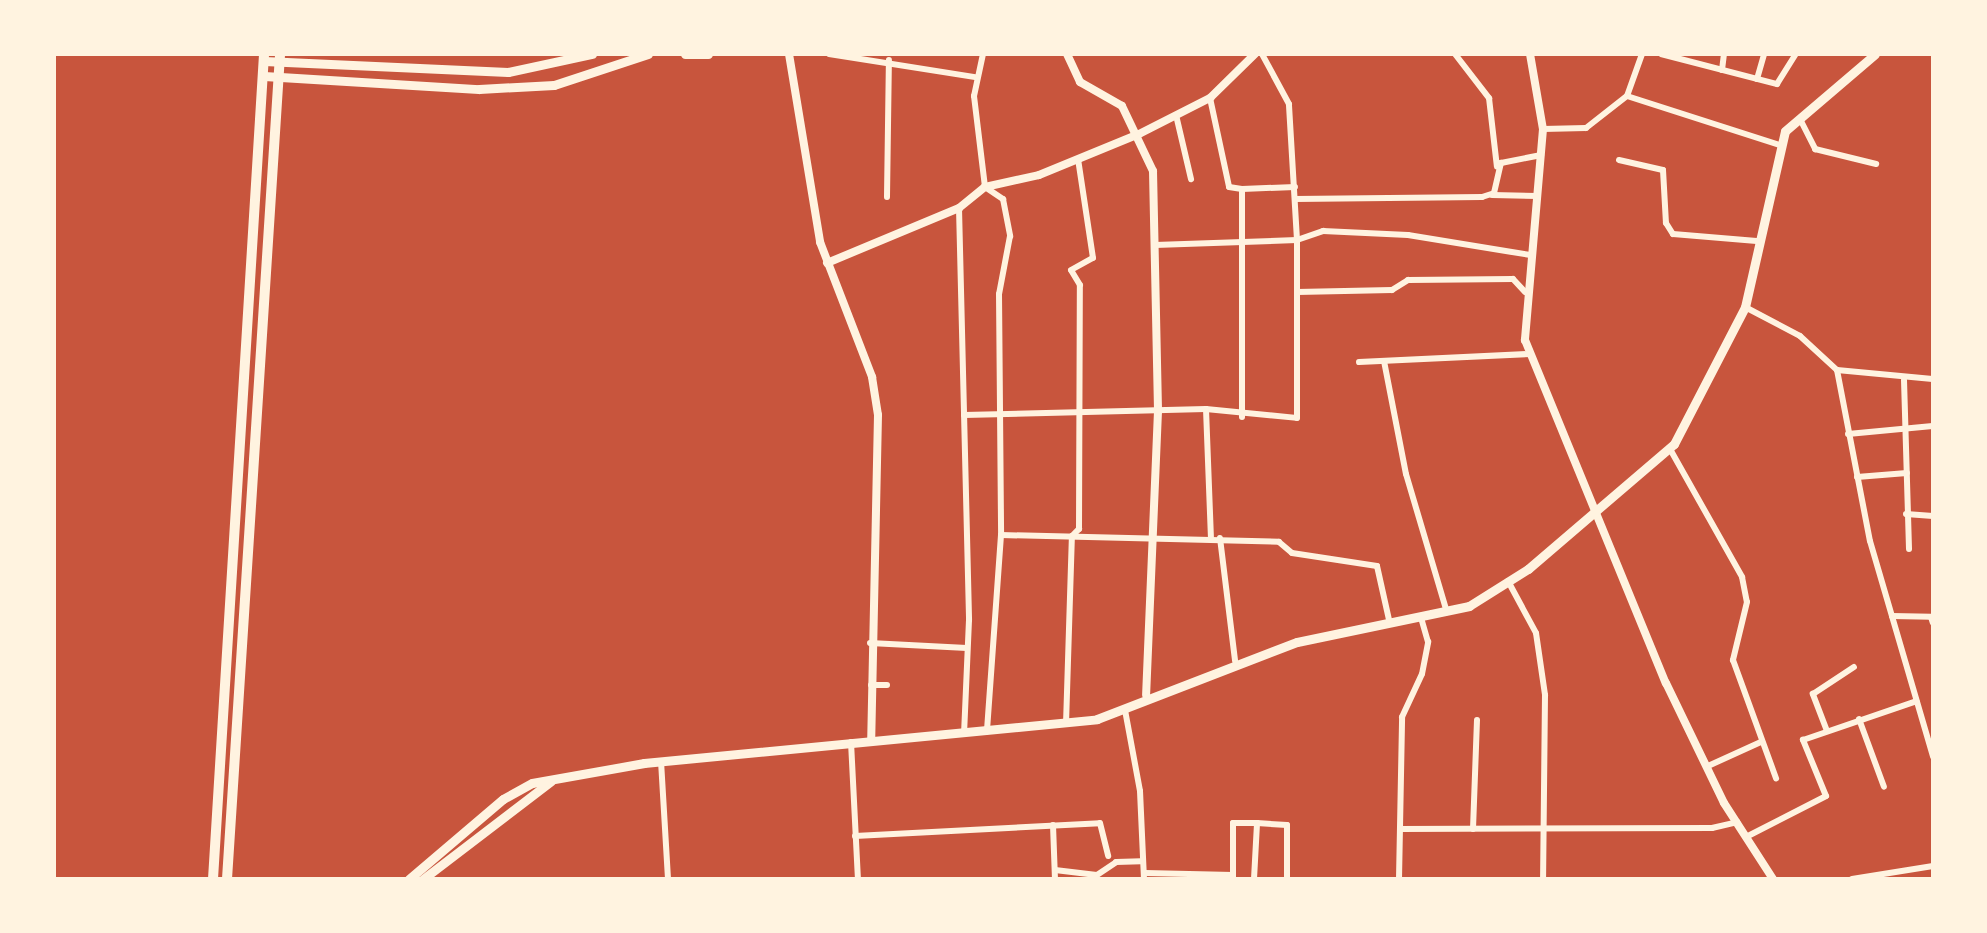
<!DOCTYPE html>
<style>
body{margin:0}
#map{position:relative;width:1987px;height:933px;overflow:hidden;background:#c8553d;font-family:"Crimson Pro",serif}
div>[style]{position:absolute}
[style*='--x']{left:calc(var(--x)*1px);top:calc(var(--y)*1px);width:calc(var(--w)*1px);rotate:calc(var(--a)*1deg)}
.minor>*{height:6px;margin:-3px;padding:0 3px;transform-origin:3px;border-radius:3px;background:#fff3e0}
.tertiary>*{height:8px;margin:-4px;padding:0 4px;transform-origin:4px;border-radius:4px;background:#fff3e0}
.secondary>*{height:9px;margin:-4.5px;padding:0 4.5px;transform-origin:4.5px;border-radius:4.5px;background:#fff3e0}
.trunk>*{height:10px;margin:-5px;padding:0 5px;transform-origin:5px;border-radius:5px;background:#fff3e0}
span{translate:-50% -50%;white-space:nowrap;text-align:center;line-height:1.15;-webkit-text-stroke:5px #fff3e0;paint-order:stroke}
.frame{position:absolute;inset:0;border:56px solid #fff3e0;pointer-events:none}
</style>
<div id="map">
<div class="minor">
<i style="--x:829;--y:54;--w:148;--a:9"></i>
<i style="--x:983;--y:54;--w:43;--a:102.1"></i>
<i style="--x:974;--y:96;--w:92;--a:83.1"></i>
<i style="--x:985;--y:187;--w:22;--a:34"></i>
<i style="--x:1003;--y:199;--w:38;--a:79"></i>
<i style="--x:1010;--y:236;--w:59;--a:100.7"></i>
<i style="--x:999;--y:294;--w:241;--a:89.5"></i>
<i style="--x:1001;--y:535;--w:197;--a:94.1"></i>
<i style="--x:1455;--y:54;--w:56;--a:52.3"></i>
<i style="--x:1489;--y:98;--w:69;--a:83.4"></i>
<i style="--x:1661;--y:54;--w:120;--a:14.5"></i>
<i style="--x:1777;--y:84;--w:36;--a:-58"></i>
<i style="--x:1722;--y:70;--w:16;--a:-83"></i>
<i style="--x:1757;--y:79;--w:26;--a:-74"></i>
<i style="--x:1627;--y:96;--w:161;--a:17.8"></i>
<i style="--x:1210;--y:98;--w:91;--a:77.9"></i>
<i style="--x:1229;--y:187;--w:13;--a:9"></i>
<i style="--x:1176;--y:115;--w:66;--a:76.8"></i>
<i style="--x:1800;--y:119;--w:34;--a:63"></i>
<i style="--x:1815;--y:149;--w:63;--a:13.8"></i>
<i style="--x:1543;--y:129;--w:43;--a:-1.3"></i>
<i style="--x:1586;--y:128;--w:52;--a:-38"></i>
<i style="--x:1627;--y:96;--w:45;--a:-70.3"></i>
<i style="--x:1619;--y:160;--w:45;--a:12.8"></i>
<i style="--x:1663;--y:170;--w:53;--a:86.8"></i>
<i style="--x:1666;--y:223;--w:13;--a:58"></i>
<i style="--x:1673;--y:234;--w:84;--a:4.8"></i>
<i style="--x:1492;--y:195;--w:46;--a:1.2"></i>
<i style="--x:887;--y:197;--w:137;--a:-89.2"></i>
<i style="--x:1295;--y:199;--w:187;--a:-0.6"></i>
<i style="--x:1482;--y:197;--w:13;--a:-18"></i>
<i style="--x:1494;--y:193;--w:31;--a:-77"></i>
<i style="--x:1501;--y:163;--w:41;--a:-11.3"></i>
<i style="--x:959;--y:208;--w:412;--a:88.6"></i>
<i style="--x:969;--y:620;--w:113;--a:92.5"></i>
<i style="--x:1155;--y:245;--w:142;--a:-2"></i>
<i style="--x:1297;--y:240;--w:28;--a:-19"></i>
<i style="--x:1323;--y:231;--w:85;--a:2.7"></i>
<i style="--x:1408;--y:235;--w:124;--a:9.3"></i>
<i style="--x:1297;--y:292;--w:95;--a:-1.2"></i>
<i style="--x:1392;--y:290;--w:19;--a:-32"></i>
<i style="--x:1408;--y:280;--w:105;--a:-0.5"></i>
<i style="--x:1513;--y:279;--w:18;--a:47"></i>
<i style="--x:1745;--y:307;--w:62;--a:27.8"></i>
<i style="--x:1800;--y:336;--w:50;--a:42.6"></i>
<i style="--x:1837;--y:370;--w:96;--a:5.4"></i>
<i style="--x:1384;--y:361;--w:115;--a:79"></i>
<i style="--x:1406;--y:474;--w:144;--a:73.5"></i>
<i style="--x:1359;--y:362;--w:172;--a:-2.7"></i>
<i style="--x:1837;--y:370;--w:174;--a:79.1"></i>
<i style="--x:1870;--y:541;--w:225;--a:73.7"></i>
<i style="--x:1904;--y:380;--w:169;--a:88.3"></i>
<i style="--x:1206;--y:409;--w:128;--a:87.8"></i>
<i style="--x:964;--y:415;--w:242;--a:-1.4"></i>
<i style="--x:1206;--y:409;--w:91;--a:5.6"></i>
<i style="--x:1297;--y:418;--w:178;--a:-90"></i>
<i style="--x:1297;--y:240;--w:136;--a:-93.4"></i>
<i style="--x:1289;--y:104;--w:57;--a:-118.4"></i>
<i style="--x:1242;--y:417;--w:228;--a:-90"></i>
<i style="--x:1242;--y:189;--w:53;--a:-2.2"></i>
<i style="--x:1848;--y:434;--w:85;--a:-5.4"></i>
<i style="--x:1670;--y:449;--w:147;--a:60.6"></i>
<i style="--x:1742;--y:577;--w:25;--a:79"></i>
<i style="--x:1747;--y:602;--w:60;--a:103.6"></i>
<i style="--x:1733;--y:660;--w:126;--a:70"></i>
<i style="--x:1857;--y:477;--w:50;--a:-4.6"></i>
<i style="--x:1906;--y:514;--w:27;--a:4"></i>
<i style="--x:1001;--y:535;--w:278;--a:1.4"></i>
<i style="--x:1279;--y:542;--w:17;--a:40"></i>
<i style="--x:1292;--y:553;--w:86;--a:8.7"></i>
<i style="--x:1377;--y:566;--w:59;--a:77.4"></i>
<i style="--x:1220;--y:538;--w:124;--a:83"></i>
<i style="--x:1508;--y:581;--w:59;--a:61.7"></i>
<i style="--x:1536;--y:633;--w:63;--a:81.7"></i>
<i style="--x:1545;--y:695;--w:184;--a:90.6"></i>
<i style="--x:1892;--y:616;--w:39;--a:1"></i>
<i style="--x:1931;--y:617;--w:6;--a:72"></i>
<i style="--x:870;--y:643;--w:97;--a:3"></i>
<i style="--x:871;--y:685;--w:16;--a:0"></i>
<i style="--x:1125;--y:710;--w:82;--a:79.5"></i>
<i style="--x:1140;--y:791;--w:88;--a:87.4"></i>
<i style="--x:1859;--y:719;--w:72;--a:69.8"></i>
<i style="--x:1066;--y:724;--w:188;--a:-88.2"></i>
<i style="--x:1072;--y:536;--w:10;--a:-45"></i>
<i style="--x:1079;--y:529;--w:244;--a:-89.8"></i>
<i style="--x:1080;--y:285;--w:17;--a:-121"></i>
<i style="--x:1071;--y:270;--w:25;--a:-29"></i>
<i style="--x:1093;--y:258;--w:100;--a:-98.6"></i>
<i style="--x:1827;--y:731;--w:40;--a:-111"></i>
<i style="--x:1813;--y:694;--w:49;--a:-33.4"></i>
<i style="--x:851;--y:742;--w:137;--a:87.1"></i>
<i style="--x:661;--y:761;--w:118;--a:86.6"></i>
<i style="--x:1708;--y:766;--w:58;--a:-24.4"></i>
<i style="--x:1053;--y:825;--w:54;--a:87.9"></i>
<i style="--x:1400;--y:829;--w:312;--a:-0.2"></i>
<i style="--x:1712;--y:828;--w:26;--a:-13"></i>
<i style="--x:1473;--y:829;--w:109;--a:-87.9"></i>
<i style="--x:855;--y:836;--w:245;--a:-3"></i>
<i style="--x:1100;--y:823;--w:34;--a:76"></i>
<i style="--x:1746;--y:837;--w:90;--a:-27.1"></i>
<i style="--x:1826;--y:796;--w:61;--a:-112.3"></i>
<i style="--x:1803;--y:740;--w:120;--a:-18.9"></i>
<i style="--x:1055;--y:870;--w:42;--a:6.8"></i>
<i style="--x:1097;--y:875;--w:23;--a:-34"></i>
<i style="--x:1116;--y:862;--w:25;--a:-2"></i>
<i style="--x:1145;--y:873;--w:88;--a:1.3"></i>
<i style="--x:1233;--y:879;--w:56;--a:-90"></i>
<i style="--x:1233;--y:823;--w:24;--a:0"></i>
<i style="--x:1257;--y:823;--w:30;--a:4"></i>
<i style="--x:1287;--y:825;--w:54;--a:90"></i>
<i style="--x:1254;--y:879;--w:56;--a:-86.9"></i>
<i style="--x:1399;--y:879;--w:162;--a:-88.9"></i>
<i style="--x:1402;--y:717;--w:47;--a:-65.1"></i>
<i style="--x:1422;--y:674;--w:33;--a:-79"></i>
<i style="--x:1428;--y:642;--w:25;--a:-106"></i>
<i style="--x:1852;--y:879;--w:82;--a:-9.1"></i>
</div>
<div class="tertiary">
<i style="--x:789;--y:54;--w:191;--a:80.6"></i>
<i style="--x:820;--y:242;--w:145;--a:68.9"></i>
<i style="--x:872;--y:377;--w:38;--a:81"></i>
<i style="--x:878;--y:415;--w:325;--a:91.2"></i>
<i style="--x:1067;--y:54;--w:31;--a:65"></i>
<i style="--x:1080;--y:82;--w:48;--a:29.7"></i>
<i style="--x:1122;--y:106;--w:72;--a:64.5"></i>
<i style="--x:1153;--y:171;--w:240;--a:88.8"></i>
<i style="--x:1158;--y:411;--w:284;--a:92.4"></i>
<i style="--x:1530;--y:54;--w:76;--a:80.2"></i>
<i style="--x:1543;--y:129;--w:212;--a:94.9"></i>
<i style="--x:1525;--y:340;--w:371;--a:67.7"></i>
<i style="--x:1666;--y:683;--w:133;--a:64.2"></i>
<i style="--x:1724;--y:803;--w:90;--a:57.2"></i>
<i style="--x:827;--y:263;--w:143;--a:-22.6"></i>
<i style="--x:959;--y:208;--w:33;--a:-39"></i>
<i style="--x:985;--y:187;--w:55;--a:-12.5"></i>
<i style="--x:1039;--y:175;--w:108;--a:-22.3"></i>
<i style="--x:1139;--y:134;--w:80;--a:-26.9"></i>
<i style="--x:1210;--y:98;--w:63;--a:-44.4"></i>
</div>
<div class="secondary">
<i style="--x:685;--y:54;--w:23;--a:0"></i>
<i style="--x:264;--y:61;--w:244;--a:2.6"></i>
<i style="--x:508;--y:72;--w:86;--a:-12.1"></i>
<i style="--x:264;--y:76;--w:215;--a:3.5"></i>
<i style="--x:479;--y:89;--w:75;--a:-3.1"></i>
<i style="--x:554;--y:85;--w:99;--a:-18.3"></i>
<i style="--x:409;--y:879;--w:123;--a:-40.4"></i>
<i style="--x:503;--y:799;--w:33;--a:-29"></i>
<i style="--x:532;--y:783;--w:114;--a:-10.1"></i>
<i style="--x:644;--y:763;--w:455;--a:-5.5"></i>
<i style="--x:1097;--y:719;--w:214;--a:-21.1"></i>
<i style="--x:1297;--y:642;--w:176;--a:-11.8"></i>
<i style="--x:1469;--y:606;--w:70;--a:-32.1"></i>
<i style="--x:1528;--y:569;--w:192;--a:-40.6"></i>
<i style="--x:1674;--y:444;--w:154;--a:-62.6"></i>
<i style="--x:1745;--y:307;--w:180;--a:-77.2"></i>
<i style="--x:1785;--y:131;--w:118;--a:-40.5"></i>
<i style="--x:423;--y:879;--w:161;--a:-37.4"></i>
</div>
<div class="trunk">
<i style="--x:213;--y:879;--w:827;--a:-86.46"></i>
<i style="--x:227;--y:879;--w:827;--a:-86.32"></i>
</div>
<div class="frame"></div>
</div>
